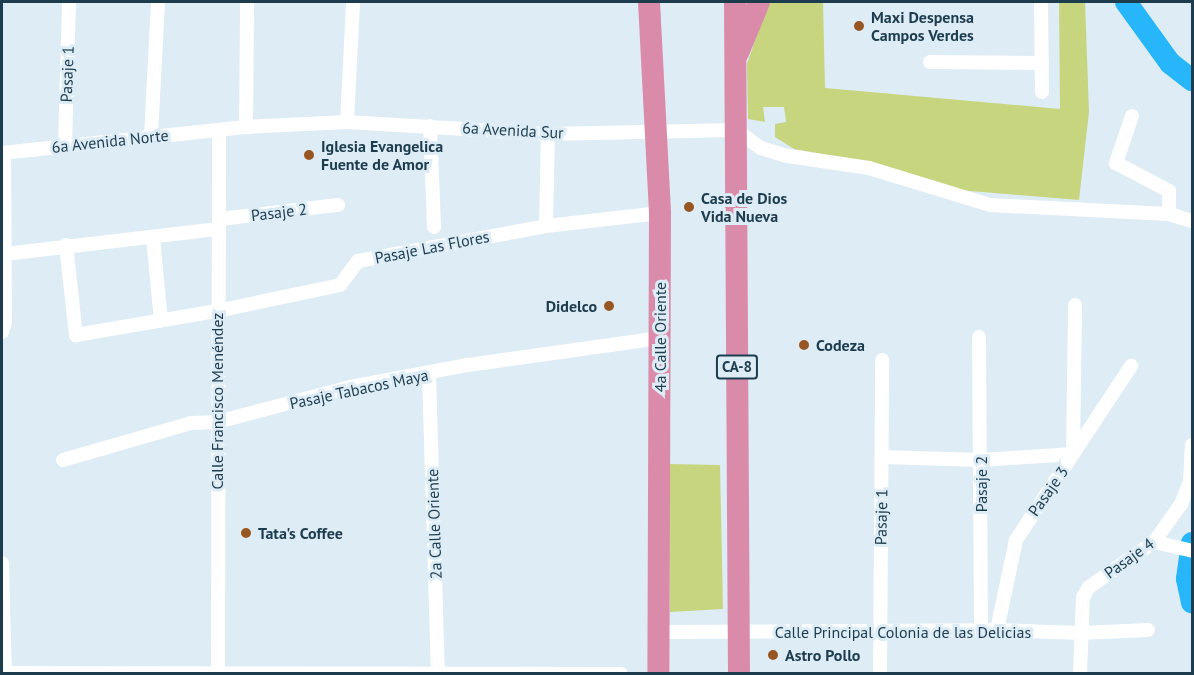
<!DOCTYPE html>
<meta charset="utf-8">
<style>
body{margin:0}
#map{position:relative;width:1194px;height:675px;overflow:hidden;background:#ddecf5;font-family:"PT Sans",sans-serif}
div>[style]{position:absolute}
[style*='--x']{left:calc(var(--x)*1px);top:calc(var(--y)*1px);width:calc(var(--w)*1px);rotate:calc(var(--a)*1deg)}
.green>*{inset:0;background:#c7d57f}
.river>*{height:22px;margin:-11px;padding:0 11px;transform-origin:11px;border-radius:11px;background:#27b6fa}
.minor>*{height:14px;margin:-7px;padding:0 7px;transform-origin:7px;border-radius:7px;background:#fff}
.trunk>*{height:22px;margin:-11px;padding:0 11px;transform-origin:11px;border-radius:11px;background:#da8baa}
.dots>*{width:16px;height:16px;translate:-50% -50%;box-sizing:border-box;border:3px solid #ddecf5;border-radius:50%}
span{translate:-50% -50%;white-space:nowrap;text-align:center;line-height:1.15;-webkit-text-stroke:6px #ddecf5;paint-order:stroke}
.shield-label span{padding:2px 4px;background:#ddecf5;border:2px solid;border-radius:4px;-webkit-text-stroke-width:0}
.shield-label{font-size:15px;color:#1d3d4f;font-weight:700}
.poi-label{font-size:16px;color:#1d3d4f;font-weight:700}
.left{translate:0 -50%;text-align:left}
.right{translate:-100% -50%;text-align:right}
.street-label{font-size:16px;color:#1d3d4f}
.frame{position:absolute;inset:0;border:3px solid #1d3d4f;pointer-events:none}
</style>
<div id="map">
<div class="green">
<i style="clip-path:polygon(768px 2px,823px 2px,825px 88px,1060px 109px,1059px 2px,1085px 2px,1089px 112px,1079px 200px,958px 190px,873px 163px,794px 149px,775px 137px,775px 124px,786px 122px,784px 107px,763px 107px,765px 122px,748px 119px,747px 64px)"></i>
<i style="clip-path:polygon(669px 464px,720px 465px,723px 609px,670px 612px)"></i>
</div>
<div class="river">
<i style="--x:1126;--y:2;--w:75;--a:54.2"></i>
<i style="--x:1170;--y:63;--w:28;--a:38"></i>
<i style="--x:1192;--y:543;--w:36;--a:98"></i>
<i style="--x:1187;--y:579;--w:24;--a:78"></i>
</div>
<div class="minor">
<i style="--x:1041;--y:2;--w:90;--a:89.4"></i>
<i style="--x:930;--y:62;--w:112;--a:0.5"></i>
<i style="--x:1132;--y:116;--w:50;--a:108.8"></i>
<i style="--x:1116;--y:163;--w:60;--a:27.8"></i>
<i style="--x:1169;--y:191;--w:23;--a:90"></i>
<i style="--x:347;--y:122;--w:120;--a:-87.1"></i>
<i style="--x:430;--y:126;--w:101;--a:87.7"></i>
<i style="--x:246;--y:127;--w:125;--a:-89.5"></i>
<i style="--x:151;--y:136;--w:134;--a:-87"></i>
<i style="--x:65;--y:146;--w:144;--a:-88.4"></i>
<i style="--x:2;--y:153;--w:245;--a:-6.1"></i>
<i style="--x:246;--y:127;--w:101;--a:-2.8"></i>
<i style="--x:347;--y:122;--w:201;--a:3.4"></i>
<i style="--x:548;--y:134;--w:188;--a:-1.2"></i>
<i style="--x:736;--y:130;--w:31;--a:36"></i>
<i style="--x:761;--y:148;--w:28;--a:17"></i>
<i style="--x:788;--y:156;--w:82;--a:8.4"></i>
<i style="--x:869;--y:168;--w:127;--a:17"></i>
<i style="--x:990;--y:205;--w:179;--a:2.9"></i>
<i style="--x:1169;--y:214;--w:24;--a:17"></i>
<i style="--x:220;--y:219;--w:119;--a:-6.8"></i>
<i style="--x:546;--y:226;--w:92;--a:-88.8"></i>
<i style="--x:153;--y:237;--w:84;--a:84.6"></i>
<i style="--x:66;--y:245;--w:91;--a:83.7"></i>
<i style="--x:76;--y:335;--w:143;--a:-9.7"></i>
<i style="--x:217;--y:311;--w:126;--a:-11.9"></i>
<i style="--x:340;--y:285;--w:30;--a:-53"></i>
<i style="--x:358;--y:261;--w:191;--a:-10.5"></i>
<i style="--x:546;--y:226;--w:115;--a:-6.5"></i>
<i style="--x:5;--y:254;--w:215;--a:-6.7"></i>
<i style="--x:2;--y:332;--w:9;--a:-72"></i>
<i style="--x:5;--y:323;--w:170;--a:-90.3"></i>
<i style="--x:979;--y:337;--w:293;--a:89.6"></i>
<i style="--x:429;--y:374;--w:300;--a:88.3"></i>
<i style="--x:882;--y:457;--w:99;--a:1.7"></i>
<i style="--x:981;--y:460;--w:92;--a:-3.7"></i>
<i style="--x:1073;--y:454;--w:149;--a:-89.2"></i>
<i style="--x:63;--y:460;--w:133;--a:-16.1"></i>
<i style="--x:191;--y:423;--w:26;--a:-2"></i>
<i style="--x:217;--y:422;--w:138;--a:-14.7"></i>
<i style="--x:350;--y:387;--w:120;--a:-10.6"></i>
<i style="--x:468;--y:365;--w:194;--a:-8"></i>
<i style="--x:1154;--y:542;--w:39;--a:13"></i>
<i style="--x:2;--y:563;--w:111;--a:88.5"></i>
<i style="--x:997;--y:630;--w:92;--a:-78.1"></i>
<i style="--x:1016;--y:540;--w:209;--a:-56.5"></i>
<i style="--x:659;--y:632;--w:338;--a:-0.3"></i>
<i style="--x:997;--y:630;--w:83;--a:2.1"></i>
<i style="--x:1080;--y:633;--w:68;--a:-2.5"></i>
<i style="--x:2;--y:673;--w:619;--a:0.09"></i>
<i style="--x:218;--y:674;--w:544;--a:-89.89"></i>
<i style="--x:880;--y:674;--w:314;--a:-89.6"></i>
<i style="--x:1080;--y:674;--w:77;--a:-87.8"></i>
<i style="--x:1083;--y:597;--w:12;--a:-59"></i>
<i style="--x:1089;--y:587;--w:79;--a:-34.7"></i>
<i style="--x:1154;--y:542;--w:47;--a:-54.6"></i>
<i style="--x:1181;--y:504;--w:24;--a:-68"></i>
<i style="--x:1190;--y:482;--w:37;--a:-87"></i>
</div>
<div class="trunk">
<i style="--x:649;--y:2;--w:211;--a:87"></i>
<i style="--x:660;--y:213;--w:461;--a:90.2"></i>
<i style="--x:735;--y:2;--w:672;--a:89.66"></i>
<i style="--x:738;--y:53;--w:55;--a:-67.6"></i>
</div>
<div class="dots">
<i style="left:859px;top:26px;background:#985722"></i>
<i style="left:309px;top:155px;background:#985722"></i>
<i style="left:689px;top:207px;background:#985722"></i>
<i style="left:609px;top:306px;background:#985722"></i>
<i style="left:804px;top:345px;background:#985722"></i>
<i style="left:246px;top:533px;background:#985722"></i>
<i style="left:773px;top:655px;background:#985722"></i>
</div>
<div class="shield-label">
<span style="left:737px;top:367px">CA-8</span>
</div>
<div class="poi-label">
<span class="left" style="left:871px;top:26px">Maxi Despensa<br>Campos Verdes</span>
<span class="left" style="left:321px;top:155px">Iglesia Evangelica<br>Fuente de Amor</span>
<span class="left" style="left:701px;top:207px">Casa de Dios<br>Vida Nueva</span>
<span class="right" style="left:597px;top:306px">Didelco</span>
<span class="left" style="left:816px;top:345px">Codeza</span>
<span class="left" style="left:258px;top:533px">Tata's Coffee</span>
<span class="left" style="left:785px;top:655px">Astro Pollo</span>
</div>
<div class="street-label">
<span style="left:67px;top:74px;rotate:-88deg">Pasaje 1</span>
<span style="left:513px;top:130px;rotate:3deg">6a Avenida Sur</span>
<span style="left:110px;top:141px;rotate:-6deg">6a Avenida Norte</span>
<span style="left:279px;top:212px;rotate:-7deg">Pasaje 2</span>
<span style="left:432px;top:247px;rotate:-11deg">Pasaje Las Flores</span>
<span style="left:660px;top:337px;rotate:-90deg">4a Calle Oriente</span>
<span style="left:359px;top:389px;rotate:-12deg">Pasaje Tabacos Maya</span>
<span style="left:217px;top:401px;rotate:-90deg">Calle Francisco Menéndez</span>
<span style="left:981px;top:484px;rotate:-90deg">Pasaje 2</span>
<span style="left:1048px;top:491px;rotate:-55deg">Pasaje 3</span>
<span style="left:881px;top:517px;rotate:-89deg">Pasaje 1</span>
<span style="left:434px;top:524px;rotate:-92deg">2a Calle Oriente</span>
<span style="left:1129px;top:558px;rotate:-36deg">Pasaje 4</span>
<span style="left:903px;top:632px">Calle Principal Colonia de las Delicias</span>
</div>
<div class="frame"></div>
</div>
